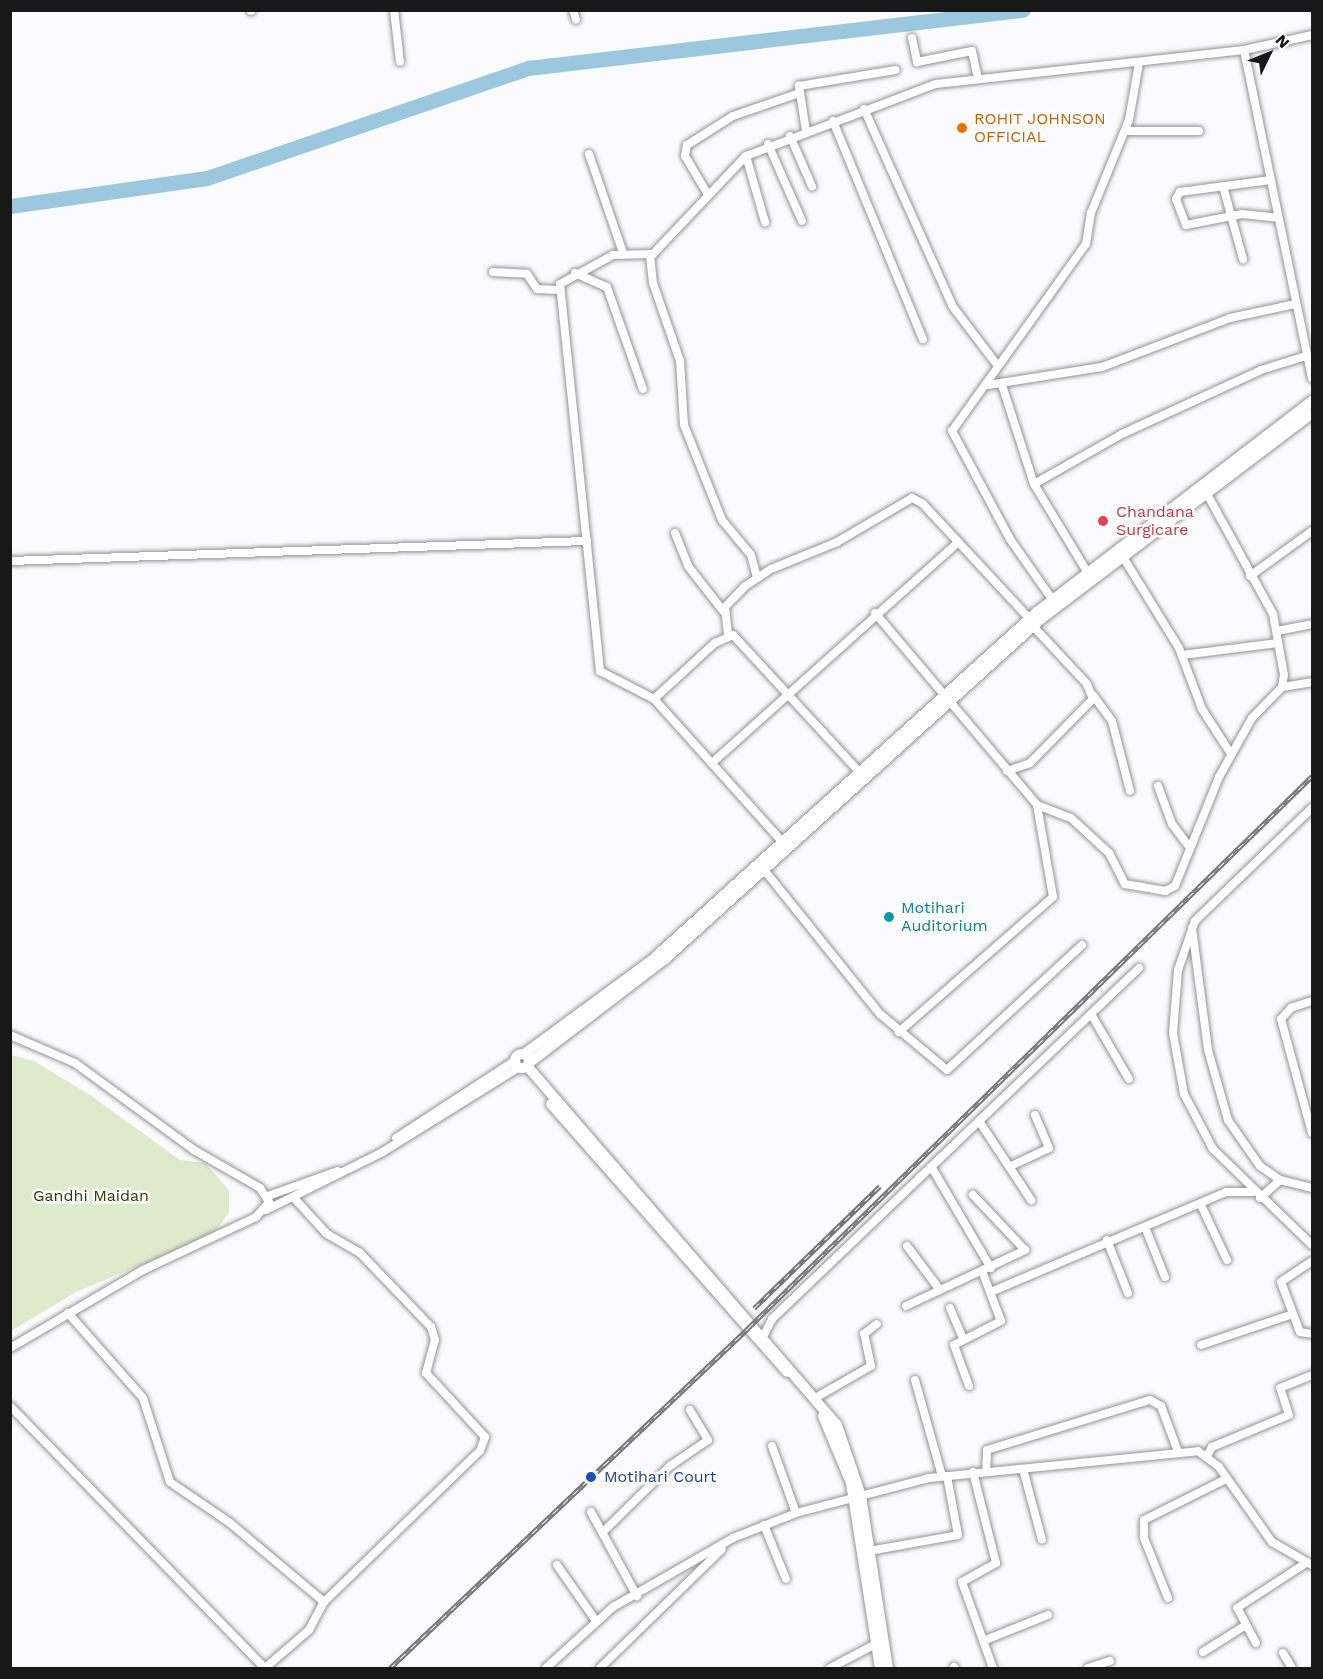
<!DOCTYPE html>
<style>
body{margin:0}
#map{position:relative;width:1323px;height:1679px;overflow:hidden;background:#fbfbfd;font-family:"Work Sans",sans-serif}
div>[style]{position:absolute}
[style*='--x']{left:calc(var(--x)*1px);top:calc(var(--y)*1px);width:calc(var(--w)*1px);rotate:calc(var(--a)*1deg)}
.green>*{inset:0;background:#deeacc}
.river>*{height:15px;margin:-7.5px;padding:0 7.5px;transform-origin:7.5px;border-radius:7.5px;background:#9cc8df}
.roads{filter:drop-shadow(0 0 2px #939396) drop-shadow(0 0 2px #939396)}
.minor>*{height:8px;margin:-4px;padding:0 4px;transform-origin:4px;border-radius:4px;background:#fff}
.major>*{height:10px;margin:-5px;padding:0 5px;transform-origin:5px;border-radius:5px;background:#fff}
.major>.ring{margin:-5px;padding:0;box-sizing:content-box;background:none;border:10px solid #fff;border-radius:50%}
.rail>*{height:4.5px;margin-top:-2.25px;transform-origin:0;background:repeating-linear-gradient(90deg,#fff 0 7px,#757577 0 14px);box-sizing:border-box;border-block:2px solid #757577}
.dots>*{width:16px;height:16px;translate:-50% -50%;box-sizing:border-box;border:3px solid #fff;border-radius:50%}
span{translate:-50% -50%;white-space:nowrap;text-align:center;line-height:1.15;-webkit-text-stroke:5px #fff;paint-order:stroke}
.food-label{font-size:16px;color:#c56008}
.left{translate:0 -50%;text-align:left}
.health-label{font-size:16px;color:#be3a42}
.culture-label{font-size:16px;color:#0d838f}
.park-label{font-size:16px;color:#2c3d00}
.transit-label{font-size:16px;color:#164399}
.frame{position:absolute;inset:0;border:12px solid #181819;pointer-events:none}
.north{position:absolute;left:1239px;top:24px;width:60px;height:60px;-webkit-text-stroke:4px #fff;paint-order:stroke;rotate:47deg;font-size:16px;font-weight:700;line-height:24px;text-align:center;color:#181819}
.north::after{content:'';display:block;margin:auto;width:21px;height:27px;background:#181819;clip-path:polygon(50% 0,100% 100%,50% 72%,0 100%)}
</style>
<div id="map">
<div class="green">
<i style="clip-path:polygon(11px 1055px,34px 1061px,90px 1095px,180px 1160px,205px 1163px,229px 1190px,229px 1213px,213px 1234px,76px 1292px,11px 1331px)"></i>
</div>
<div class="river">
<i style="--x:10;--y:206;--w:199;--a:-8.1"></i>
<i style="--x:207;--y:178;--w:339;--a:-18.9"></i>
<i style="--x:528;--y:68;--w:498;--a:-6.7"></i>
</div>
<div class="roads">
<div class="minor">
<i style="--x:251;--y:10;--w:1;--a:90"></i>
<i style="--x:394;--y:10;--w:52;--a:83.4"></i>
<i style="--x:573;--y:10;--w:10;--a:73"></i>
<i style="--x:912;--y:38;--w:25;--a:78"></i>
<i style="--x:917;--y:62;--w:56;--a:-11.3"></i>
<i style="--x:972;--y:51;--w:25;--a:78"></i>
<i style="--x:1244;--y:50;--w:335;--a:78.3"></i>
<i style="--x:864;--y:109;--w:217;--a:65.8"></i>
<i style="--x:953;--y:307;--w:74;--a:52.7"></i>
<i style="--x:833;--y:121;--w:236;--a:67.6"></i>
<i style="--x:806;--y:131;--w:46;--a:-98.8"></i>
<i style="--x:799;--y:86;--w:98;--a:-9.4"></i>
<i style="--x:1125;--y:131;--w:74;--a:0"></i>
<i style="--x:790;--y:136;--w:55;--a:66.3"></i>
<i style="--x:768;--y:144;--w:84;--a:66.2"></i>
<i style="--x:589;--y:154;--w:105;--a:71"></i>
<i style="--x:746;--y:156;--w:69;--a:73.9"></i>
<i style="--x:1271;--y:180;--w:92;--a:172.5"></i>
<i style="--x:1180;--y:192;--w:8;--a:120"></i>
<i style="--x:1176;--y:199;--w:28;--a:69"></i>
<i style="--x:1186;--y:225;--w:57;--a:-11.1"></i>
<i style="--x:1242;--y:214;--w:36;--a:6"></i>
<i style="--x:1223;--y:186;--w:76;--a:74.7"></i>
<i style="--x:707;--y:193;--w:43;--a:-120.7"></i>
<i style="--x:685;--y:156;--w:11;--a:-80"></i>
<i style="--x:687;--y:145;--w:54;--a:-32.2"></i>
<i style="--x:733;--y:116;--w:68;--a:-19"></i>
<i style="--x:650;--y:255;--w:28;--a:84"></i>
<i style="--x:653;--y:283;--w:83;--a:70.9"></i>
<i style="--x:680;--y:361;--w:64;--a:86.4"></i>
<i style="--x:684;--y:425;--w:102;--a:68.2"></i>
<i style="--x:722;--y:520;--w:45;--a:50.4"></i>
<i style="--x:751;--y:555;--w:23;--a:75"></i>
<i style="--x:493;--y:272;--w:34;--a:3"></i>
<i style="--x:527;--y:274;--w:18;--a:56"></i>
<i style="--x:537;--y:289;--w:20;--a:3"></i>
<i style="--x:575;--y:273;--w:35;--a:24"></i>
<i style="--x:607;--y:287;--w:108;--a:70.6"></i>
<i style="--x:988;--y:385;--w:115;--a:-9"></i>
<i style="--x:1102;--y:367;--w:137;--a:-20.9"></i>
<i style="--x:1230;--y:318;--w:66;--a:-12.2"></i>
<i style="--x:1002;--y:385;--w:104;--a:72.1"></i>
<i style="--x:1034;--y:484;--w:104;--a:58.8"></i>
<i style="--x:1034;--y:484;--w:101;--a:-29.6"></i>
<i style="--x:1122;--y:434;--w:153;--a:-24.7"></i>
<i style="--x:1261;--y:370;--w:47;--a:-17.3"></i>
<i style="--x:675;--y:533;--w:35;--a:68"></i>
<i style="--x:688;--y:566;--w:58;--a:52"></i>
<i style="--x:1123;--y:557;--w:107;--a:58.4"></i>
<i style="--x:1179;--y:648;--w:65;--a:69.3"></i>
<i style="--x:1202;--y:709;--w:54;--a:57.2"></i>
<i style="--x:10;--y:561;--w:577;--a:-1.99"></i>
<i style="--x:1250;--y:576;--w:77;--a:-36"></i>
<i style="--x:1052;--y:599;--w:73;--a:-125"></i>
<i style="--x:1010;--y:539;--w:123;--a:-118.2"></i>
<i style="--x:952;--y:431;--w:230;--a:-54.4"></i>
<i style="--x:1086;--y:244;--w:31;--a:-81"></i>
<i style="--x:1091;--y:213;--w:100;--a:-67.8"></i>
<i style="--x:1129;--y:120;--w:58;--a:-80"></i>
<i style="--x:875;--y:613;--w:251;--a:49.8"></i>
<i style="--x:1037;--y:805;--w:93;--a:80.1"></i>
<i style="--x:1053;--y:897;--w:205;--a:138.8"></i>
<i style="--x:1277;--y:631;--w:36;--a:-11"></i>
<i style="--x:728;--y:635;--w:28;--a:-96"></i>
<i style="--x:725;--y:607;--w:28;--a:-46"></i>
<i style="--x:744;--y:587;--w:32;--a:-34"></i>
<i style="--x:771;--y:569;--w:71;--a:-22.2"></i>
<i style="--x:837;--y:542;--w:87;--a:-30.4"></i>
<i style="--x:912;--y:498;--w:11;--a:27"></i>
<i style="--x:922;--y:503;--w:157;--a:47.1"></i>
<i style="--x:1182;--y:655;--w:97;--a:-7.1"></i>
<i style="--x:1282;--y:687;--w:30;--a:-9"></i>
<i style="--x:1093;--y:695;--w:32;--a:54"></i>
<i style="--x:1112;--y:721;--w:72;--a:75.6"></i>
<i style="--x:654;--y:699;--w:83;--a:-42.6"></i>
<i style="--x:715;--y:643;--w:20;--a:-24"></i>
<i style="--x:733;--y:635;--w:192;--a:47.3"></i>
<i style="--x:712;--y:763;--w:331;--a:-41.9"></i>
<i style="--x:1007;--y:771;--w:24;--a:-19"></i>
<i style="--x:1030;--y:763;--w:90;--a:-45.5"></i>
<i style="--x:1093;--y:699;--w:16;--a:-112"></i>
<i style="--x:1087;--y:684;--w:79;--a:-133"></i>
<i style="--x:1158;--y:786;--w:40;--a:69.8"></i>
<i style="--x:1172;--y:824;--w:26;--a:53"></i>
<i style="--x:1037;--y:805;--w:36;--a:21"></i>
<i style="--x:1071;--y:818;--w:52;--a:42.6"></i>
<i style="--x:1109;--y:853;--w:35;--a:63"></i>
<i style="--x:1125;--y:884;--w:41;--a:9.9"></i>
<i style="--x:1165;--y:891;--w:11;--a:-27"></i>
<i style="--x:1175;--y:886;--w:118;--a:-68"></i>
<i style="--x:1219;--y:777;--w:68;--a:-60.8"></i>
<i style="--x:1252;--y:718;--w:43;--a:-45.9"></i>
<i style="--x:1282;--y:687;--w:12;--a:-81"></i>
<i style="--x:1284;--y:675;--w:62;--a:-100.2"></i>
<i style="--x:1273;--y:614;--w:137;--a:-118.8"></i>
<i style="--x:1312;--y:808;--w:163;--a:136"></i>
<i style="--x:1195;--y:921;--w:52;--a:109.1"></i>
<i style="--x:1178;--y:970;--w:63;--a:94.5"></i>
<i style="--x:1173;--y:1033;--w:62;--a:79.8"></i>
<i style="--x:1184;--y:1094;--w:62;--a:62.2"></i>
<i style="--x:1213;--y:1149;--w:138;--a:44.1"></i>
<i style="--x:786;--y:846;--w:198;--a:-131.9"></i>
<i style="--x:654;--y:699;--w:61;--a:-152.6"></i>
<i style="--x:600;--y:671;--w:389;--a:-95.9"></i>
<i style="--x:560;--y:284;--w:60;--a:-28.7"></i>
<i style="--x:613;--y:255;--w:40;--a:-1.4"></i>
<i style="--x:653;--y:254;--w:135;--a:-46.5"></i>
<i style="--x:746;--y:156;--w:203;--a:-20.8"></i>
<i style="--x:936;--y:84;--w:310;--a:-6.3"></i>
<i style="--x:1244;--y:50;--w:70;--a:-12.4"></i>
<i style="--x:765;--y:871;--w:184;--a:51.2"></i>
<i style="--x:880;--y:1014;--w:87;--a:39.9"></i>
<i style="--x:947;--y:1070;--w:184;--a:-42.8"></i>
<i style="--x:1192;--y:928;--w:123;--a:82.5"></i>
<i style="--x:1208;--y:1050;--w:73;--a:74.1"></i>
<i style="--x:1228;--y:1120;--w:56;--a:55.2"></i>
<i style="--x:1260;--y:1166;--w:24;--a:35"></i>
<i style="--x:1280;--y:1180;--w:33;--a:14"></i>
<i style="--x:1312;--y:1001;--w:22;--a:162"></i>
<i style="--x:1291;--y:1008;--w:15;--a:132"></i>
<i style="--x:1281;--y:1019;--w:118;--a:74.8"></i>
<i style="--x:1091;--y:1014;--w:75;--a:59.7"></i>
<i style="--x:10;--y:1035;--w:71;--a:23.3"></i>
<i style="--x:75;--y:1063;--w:147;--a:36.2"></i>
<i style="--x:194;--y:1150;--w:76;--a:29.9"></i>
<i style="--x:260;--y:1188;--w:17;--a:57"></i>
<i style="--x:269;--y:1202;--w:20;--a:131"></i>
<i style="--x:256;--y:1217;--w:125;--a:154.9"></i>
<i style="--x:143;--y:1270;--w:154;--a:149.6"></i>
<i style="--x:979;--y:1121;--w:95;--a:56.6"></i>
<i style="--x:396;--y:1138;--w:141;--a:-33.1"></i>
<i style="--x:1011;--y:1166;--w:42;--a:-25.3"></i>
<i style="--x:1049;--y:1148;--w:36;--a:-113"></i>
<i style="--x:932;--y:1168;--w:116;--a:59.5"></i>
<i style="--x:268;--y:1196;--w:74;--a:-19.7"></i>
<i style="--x:1260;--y:1198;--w:27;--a:-42"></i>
<i style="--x:1201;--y:1205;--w:61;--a:64.7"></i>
<i style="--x:266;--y:1210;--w:128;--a:-26.4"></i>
<i style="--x:381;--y:1153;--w:161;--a:-31.8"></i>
<i style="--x:1145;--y:1227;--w:54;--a:68.2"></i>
<i style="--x:1107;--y:1240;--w:57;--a:68.4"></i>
<i style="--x:907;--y:1246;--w:55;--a:53.1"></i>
<i style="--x:1312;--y:1261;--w:37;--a:146"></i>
<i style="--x:1281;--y:1282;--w:53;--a:69.2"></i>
<i style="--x:1300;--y:1332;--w:12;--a:9"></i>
<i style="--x:993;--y:1291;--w:253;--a:-23"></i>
<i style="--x:1226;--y:1192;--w:27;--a:0"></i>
<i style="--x:906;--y:1306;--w:132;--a:-25.2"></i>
<i style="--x:1025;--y:1250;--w:76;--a:-133.4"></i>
<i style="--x:950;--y:1308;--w:34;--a:67"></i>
<i style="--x:68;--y:1313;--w:113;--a:48.6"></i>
<i style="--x:143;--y:1398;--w:88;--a:72.2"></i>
<i style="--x:170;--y:1482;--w:73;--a:34.3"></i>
<i style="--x:230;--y:1523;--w:123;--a:40"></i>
<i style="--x:324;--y:1602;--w:217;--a:-44.1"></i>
<i style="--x:480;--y:1451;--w:15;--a:-70"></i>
<i style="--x:485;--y:1437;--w:87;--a:-132.7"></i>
<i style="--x:426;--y:1373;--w:34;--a:-75"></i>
<i style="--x:435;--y:1340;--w:14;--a:-107"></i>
<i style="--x:431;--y:1327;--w:103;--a:-133.8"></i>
<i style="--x:360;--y:1253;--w:39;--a:-150"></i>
<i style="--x:326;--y:1233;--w:47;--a:-132.4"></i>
<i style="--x:764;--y:1335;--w:18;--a:-63"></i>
<i style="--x:772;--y:1319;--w:508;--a:-43.72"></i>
<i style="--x:1201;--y:1345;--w:97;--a:-18.6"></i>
<i style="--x:915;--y:1380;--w:100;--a:74.3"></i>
<i style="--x:969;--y:1386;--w:44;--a:-110.1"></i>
<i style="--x:954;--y:1345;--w:53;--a:-27.1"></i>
<i style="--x:1001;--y:1321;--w:53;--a:-110.8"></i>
<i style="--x:817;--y:1397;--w:62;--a:-29.9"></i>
<i style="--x:871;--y:1366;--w:33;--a:-102"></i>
<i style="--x:864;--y:1334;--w:16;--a:-38"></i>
<i style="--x:10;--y:1406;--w:366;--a:45.8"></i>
<i style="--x:772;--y:1446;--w:71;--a:70.3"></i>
<i style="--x:1207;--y:1456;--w:10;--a:-61"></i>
<i style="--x:1212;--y:1447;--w:83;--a:-22.6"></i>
<i style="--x:1289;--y:1415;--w:28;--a:-108"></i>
<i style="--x:1280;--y:1388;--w:35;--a:-22"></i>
<i style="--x:1023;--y:1469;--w:73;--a:75"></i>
<i style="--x:973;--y:1472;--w:94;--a:75.8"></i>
<i style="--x:996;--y:1563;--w:39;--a:151"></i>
<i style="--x:962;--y:1582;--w:91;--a:70.2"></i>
<i style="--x:986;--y:1472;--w:22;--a:-87"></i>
<i style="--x:987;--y:1450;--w:170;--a:-17.1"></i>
<i style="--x:1150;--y:1400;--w:13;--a:29"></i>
<i style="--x:1161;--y:1406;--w:46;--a:69.6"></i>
<i style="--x:591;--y:1512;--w:96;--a:61.3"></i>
<i style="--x:764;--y:1525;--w:58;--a:67.8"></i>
<i style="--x:603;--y:1532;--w:94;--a:-44.6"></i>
<i style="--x:670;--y:1466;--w:46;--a:-34.4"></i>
<i style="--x:708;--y:1440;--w:35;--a:-121"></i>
<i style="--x:869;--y:1551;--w:90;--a:-10.2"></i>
<i style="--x:958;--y:1535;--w:60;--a:-100.6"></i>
<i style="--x:557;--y:1565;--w:68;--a:55.1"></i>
<i style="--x:1168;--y:1598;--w:65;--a:-111.8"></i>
<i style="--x:1144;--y:1538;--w:18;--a:-90"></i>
<i style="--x:1144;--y:1520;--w:92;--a:-26.6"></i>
<i style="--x:983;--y:1641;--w:70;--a:-21.8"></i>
<i style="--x:1256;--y:1643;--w:40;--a:-118"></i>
<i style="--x:1237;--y:1608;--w:82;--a:-33.1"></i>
<i style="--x:1203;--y:1652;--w:51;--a:-32.1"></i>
<i style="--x:1283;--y:1653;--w:17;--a:59"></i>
<i style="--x:954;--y:1667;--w:1;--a:45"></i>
<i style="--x:265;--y:1668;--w:58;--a:-40.8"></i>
<i style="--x:309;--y:1630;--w:32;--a:-62"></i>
<i style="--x:546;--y:1668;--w:91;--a:-42.3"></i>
<i style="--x:613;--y:1607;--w:138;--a:-29.9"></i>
<i style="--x:733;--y:1538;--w:68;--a:-21.6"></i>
<i style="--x:796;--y:1513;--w:138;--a:-14.7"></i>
<i style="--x:929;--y:1478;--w:270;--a:-5.7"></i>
<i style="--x:1198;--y:1451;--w:26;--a:37"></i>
<i style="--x:1219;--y:1467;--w:92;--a:54.8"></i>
<i style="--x:1272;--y:1542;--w:46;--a:29.9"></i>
<i style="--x:600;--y:1668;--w:170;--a:-44.3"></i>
<i style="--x:830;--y:1668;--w:52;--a:-27.6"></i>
<i style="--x:1088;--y:1668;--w:23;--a:-18"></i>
</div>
<div class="major">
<i class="ring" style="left:515px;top:1054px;width:4px;height:4px"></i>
<i style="--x:524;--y:1054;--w:159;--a:-36.3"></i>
<i style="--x:652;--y:960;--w:519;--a:-42.11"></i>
<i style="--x:1037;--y:612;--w:347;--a:-37.5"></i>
<i style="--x:529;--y:1063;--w:171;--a:-37.4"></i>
<i style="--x:665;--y:959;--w:507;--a:-42.12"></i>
<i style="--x:1041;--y:619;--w:340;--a:-37.2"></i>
<i style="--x:527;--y:1066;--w:474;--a:49.2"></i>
<i style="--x:837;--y:1425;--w:75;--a:71.3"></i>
<i style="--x:861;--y:1496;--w:174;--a:81.1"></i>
<i style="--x:551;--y:1104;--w:357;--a:48.6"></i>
<i style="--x:823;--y:1416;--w:73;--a:67.3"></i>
<i style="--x:851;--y:1483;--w:187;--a:81.1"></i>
</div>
</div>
<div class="rail">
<i style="--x:754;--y:1308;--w:175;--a:-44.1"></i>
<i style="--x:390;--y:1668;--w:494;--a:-43.5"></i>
<i style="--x:748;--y:1328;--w:789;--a:-44.38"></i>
</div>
<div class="dots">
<i style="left:962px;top:128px;background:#e8710a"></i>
<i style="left:1103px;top:521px;background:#e0444e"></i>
<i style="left:889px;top:917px;background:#0f9aa8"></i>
<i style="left:591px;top:1477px;background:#1a4fb4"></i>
</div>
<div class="food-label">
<span class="left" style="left:974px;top:128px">ROHIT JOHNSON<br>OFFICIAL</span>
</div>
<div class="health-label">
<span class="left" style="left:1116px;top:521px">Chandana<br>Surgicare</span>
</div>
<div class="culture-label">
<span class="left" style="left:901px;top:917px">Motihari<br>Auditorium</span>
</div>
<div class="park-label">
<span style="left:91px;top:1196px">Gandhi Maidan</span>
</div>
<div class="transit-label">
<span class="left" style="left:604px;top:1477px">Motihari Court</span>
</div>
<div class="frame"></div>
<div class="north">N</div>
</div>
